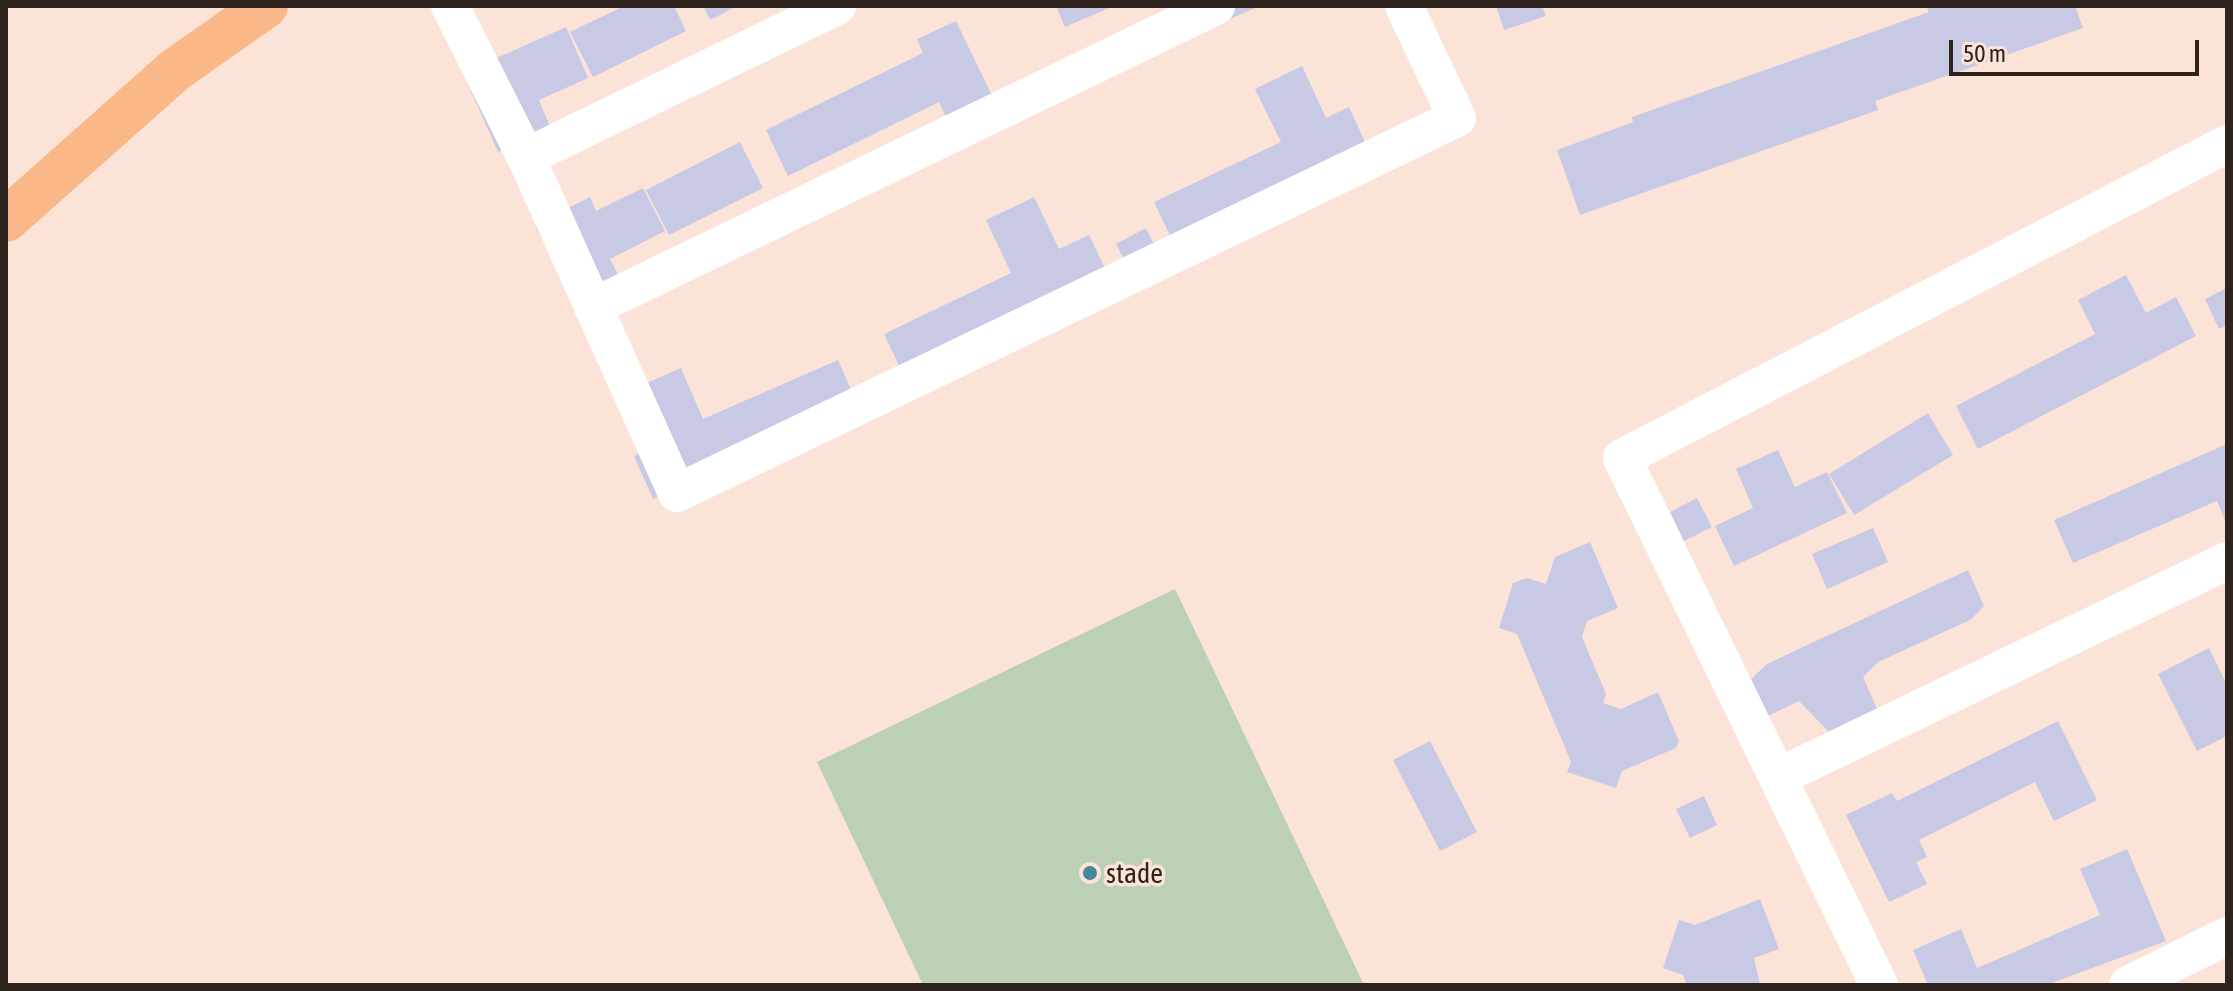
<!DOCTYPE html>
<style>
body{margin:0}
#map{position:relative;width:2233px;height:991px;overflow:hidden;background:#fbe3d7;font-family:"Asap Condensed",sans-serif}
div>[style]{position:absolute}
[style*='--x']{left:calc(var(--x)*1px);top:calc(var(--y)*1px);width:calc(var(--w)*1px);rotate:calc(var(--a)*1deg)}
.green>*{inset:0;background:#bccfb7}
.building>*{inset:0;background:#c8c9e5}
.minor>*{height:38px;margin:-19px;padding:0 19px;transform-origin:19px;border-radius:19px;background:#fff}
.major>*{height:44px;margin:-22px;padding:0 22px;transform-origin:22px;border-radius:22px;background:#fab888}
.dots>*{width:22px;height:22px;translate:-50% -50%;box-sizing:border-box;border:4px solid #fbe3d7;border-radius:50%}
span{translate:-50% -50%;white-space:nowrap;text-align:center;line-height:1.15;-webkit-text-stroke:7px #fbe3d7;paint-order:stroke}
.poi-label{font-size:28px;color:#2e231d}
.left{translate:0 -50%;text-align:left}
.frame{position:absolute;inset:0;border:8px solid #2e231d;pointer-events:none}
.scale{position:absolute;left:1949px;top:40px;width:250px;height:36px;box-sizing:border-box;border:4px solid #2e231d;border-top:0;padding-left:10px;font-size:24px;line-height:28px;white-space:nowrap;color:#2e231d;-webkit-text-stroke:6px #fbe3d7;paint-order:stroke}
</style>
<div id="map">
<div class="green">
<i style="clip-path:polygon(1175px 589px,1364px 985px,923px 985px,817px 762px)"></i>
</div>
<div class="building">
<i style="clip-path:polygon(624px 6px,674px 6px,686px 31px,593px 77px,570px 32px)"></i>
<i style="clip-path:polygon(703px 6px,737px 6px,710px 20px)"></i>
<i style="clip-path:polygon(1056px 6px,1114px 6px,1065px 27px)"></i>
<i style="clip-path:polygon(1210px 6px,1260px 6px,1218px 24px)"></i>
<i style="clip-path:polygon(1496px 6px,1542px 6px,1546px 16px,1504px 30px)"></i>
<i style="clip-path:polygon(1926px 6px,2075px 6px,2083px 28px,1875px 101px,1878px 110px,1580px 215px,1557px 150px,1633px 122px,1632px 117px,1929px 12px)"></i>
<i style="clip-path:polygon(956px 21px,997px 106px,952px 129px,939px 102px,788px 176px,766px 130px,923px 53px,917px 39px)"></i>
<i style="clip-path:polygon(566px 27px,588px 78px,539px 100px,551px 129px,498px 152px,463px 73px)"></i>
<i style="clip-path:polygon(1302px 66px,1326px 118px,1349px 107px,1371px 155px,1176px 248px,1154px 202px,1281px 142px,1255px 89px)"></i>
<i style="clip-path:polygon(740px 142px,763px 188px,669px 235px,646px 190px)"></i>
<i style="clip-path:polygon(643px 188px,665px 231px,610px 259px,624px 287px,577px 310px,535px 225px,590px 197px,596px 211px)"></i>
<i style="clip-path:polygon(1034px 197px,1059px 249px,1089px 235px,1111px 281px,906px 380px,884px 334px,1011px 273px,986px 220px)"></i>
<i style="clip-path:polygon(1146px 228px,1161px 258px,1131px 273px,1116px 244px)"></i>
<i style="clip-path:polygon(2126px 275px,2146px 313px,2176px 297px,2196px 336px,1978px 449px,1956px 406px,2095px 334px,2078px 300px)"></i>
<i style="clip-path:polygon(2227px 288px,2227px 325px,2219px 329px,2205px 299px)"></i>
<i style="clip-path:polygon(838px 360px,859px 408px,653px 499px,634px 456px,658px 445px,633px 389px,681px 368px,703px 419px)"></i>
<i style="clip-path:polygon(1928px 413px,1953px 455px,1854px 515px,1829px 474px)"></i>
<i style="clip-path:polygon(2227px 444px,2227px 525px,2217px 501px,2073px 563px,2054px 520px)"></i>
<i style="clip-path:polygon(1778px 450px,1795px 487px,1827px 472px,1847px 513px,1734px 566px,1715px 526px,1753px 508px,1736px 469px)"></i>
<i style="clip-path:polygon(1697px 498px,1712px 527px,1684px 541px,1670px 512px)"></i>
<i style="clip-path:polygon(1873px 528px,1888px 562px,1827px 589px,1812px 554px)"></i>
<i style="clip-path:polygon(1590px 542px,1618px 608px,1587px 621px,1582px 637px,1606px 694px,1603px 703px,1621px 709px,1658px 692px,1679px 741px,1676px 748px,1622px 771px,1616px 788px,1567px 772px,1571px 762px,1517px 634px,1499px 628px,1513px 583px,1527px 578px,1546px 584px,1555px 557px)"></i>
<i style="clip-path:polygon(1968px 570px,1984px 606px,1970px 620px,1878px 662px,1863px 677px,1878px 711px,1830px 733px,1799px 701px,1768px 716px,1751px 679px,1767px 664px)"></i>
<i style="clip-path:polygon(2209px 648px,2227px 685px,2227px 736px,2197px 751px,2158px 674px)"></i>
<i style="clip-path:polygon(2058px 721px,2097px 800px,2054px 821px,2035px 782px,1919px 840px,1927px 857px,1916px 862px,1927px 884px,1889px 902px,1846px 815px,1892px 793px,1897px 801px)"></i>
<i style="clip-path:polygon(1430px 741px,1477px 832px,1440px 851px,1393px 760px)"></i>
<i style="clip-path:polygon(1704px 796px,1717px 825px,1690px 838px,1676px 809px)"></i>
<i style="clip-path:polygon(2127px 849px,2166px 941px,2046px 985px,1928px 985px,1913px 950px,1961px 929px,1977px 968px,2100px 915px,2080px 869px)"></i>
<i style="clip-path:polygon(1760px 899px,1779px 949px,1754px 958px,1760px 985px,1687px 985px,1683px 975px,1663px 968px,1679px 920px,1695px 925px)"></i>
</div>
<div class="minor">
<i style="--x:450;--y:6;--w:169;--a:63.3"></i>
<i style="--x:526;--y:157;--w:368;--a:65.8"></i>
<i style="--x:677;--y:493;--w:865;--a:-25.68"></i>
<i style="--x:1457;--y:118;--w:124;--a:-115.3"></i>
<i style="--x:526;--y:157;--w:346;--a:-25.9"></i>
<i style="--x:593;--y:307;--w:692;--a:-25.79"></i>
<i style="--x:1778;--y:777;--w:498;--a:-25.7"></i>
<i style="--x:1879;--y:985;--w:586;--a:-116"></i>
<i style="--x:1622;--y:458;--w:682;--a:-27.43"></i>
<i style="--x:2128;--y:985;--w:110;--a:-26.3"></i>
</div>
<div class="major">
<i style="--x:6;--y:220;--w:226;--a:-41.6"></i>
<i style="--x:175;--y:70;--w:111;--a:-35.1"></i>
</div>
<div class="dots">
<i style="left:1090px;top:873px;background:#468799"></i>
</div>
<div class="poi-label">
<span class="left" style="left:1106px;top:873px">stade</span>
</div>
<div class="frame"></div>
<div class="scale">50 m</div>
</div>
